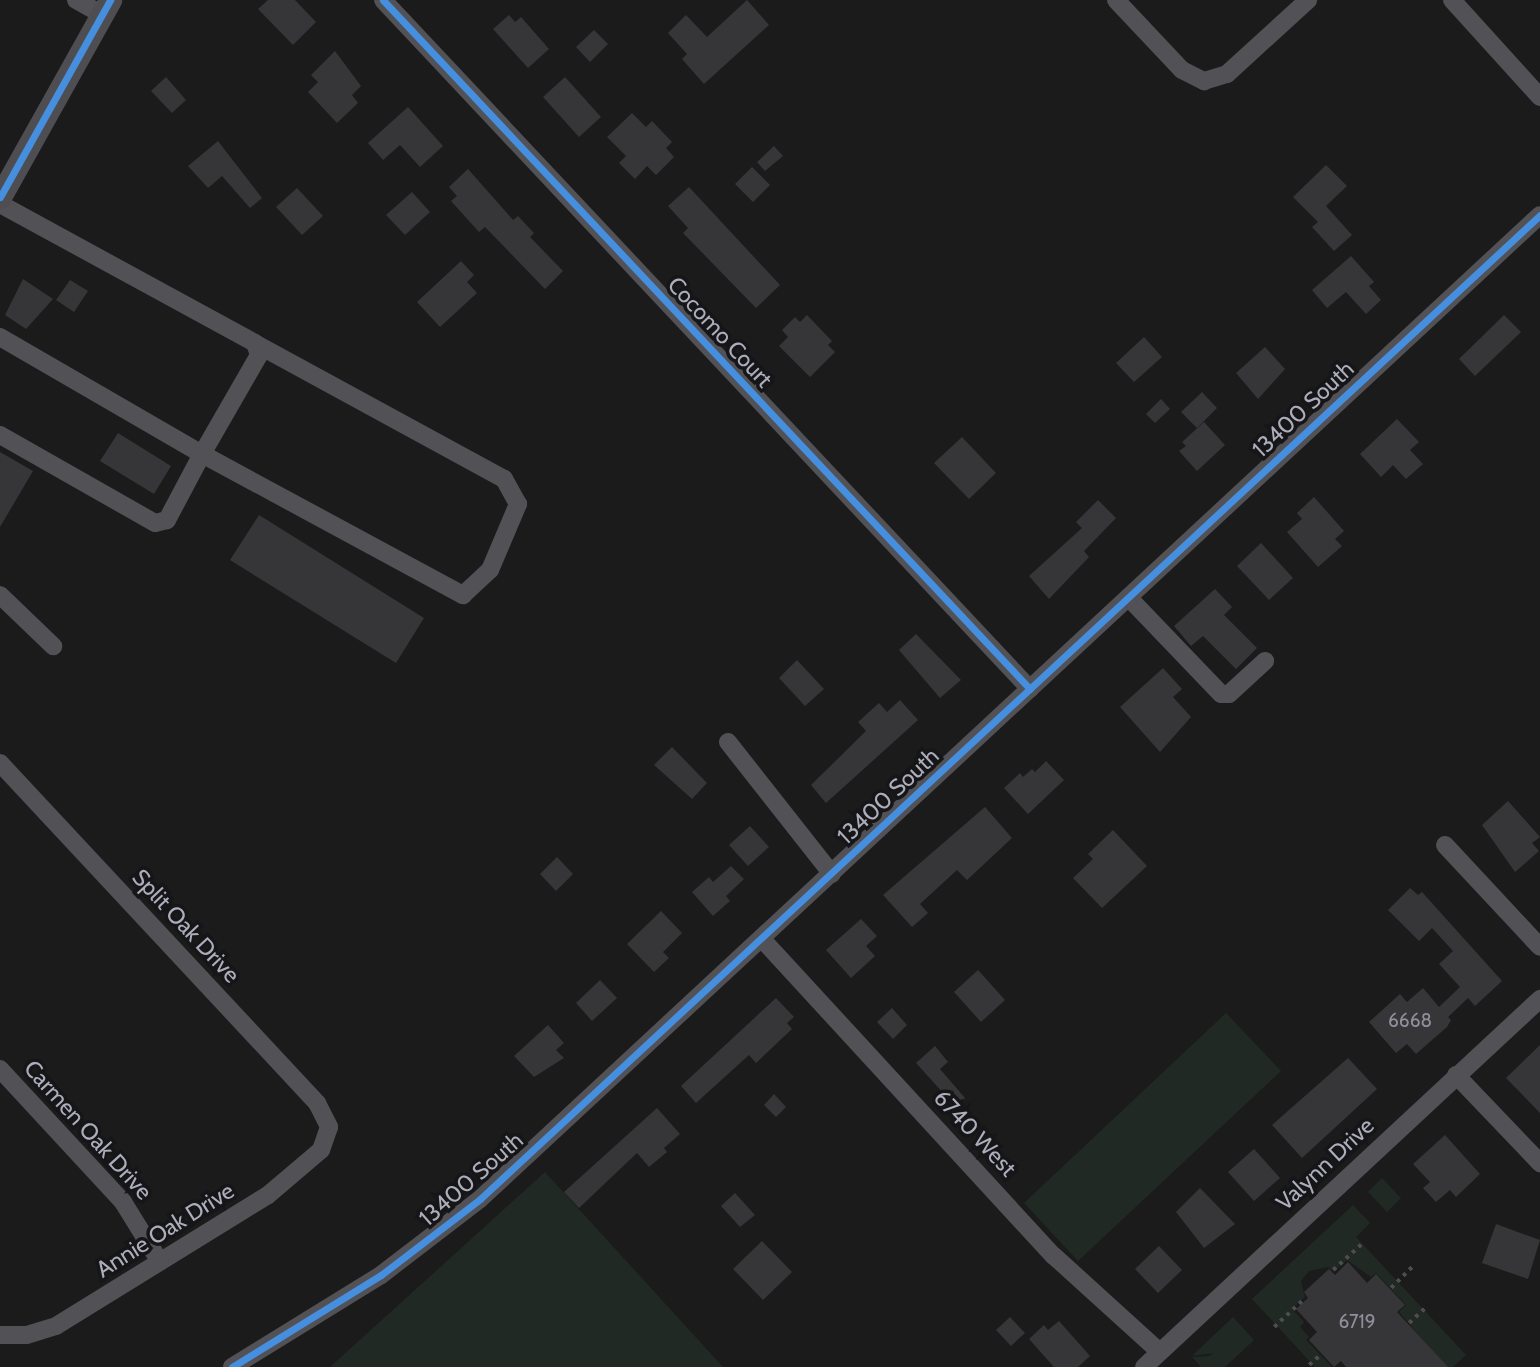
<!DOCTYPE html>
<style>
body{margin:0}
#map{position:relative;width:1540px;height:1367px;overflow:hidden;background:#1b1b1c;font-family:Cabin,sans-serif}
div>[style]{position:absolute}
[style*='--x']{left:calc(var(--x)*1px);top:calc(var(--y)*1px);width:calc(var(--w)*1px);rotate:calc(var(--a)*1deg)}
.green>*{inset:0;background:#212924}
.building>*{inset:0;background:#363638}
.path>*{height:3.5px;margin-top:-1.75px;transform-origin:0;background:repeating-linear-gradient(90deg,#4c4c51 0 3.5px,transparent 0 8.5px)}
.minor>*{height:18px;margin:-9px;padding:0 9px;transform-origin:9px;border-radius:9px;background:#515156}
.major>*{height:23px;margin:-11.5px;padding:0 11.5px;transform-origin:11.5px;border-radius:11.5px;background:#4e4e52}
.cycleway>*{height:7px;margin:-3.5px;padding:0 3.5px;transform-origin:3.5px;border-radius:3.5px;background:#468fdf}
span{translate:-50% -50%;white-space:nowrap;text-align:center;line-height:1.15;-webkit-text-stroke:7px #161518;paint-order:stroke}
.number-label{font-size:19px;color:#8f909b}
.number-label span{-webkit-text-stroke-width:0}
.street-label{font-size:23px;color:#adaebc}
</style>
<div id="map">
<div class="green">
<i style="clip-path:polygon(1226px 1013px,1281px 1071px,1078px 1261px,1024px 1203px)"></i>
<i style="clip-path:polygon(545px 1172px,723px 1367px,330px 1367px)"></i>
<i style="clip-path:polygon(1382px 1178px,1401px 1198px,1387px 1212px,1368px 1192px)"></i>
<i style="clip-path:polygon(1353px 1205px,1370px 1223px,1356px 1237px,1466px 1355px,1453px 1367px,1446px 1367px,1399px 1312px,1406px 1305px,1376px 1273px,1371px 1277px,1347px 1260px,1334px 1272px,1328px 1267px,1309px 1271px,1301px 1281px,1305px 1297px,1292px 1309px,1304px 1322px,1300px 1327px,1309px 1337px,1306px 1340px,1332px 1367px,1315px 1367px,1252px 1299px)"></i>
<i style="clip-path:polygon(1233px 1317px,1254px 1340px,1225px 1367px,1201px 1367px,1192px 1357px,1209px 1356px,1214px 1353px,1192px 1356px)"></i>
</div>
<div class="building">
<i style="clip-path:polygon(268px 0,295px 0,316px 22px,293px 45px,258px 9px)"></i>
<i style="clip-path:polygon(747px 0,769px 25px,704px 84px,682px 59px,687px 54px,668px 33px,686px 15px,707px 37px)"></i>
<i style="clip-path:polygon(509px 15px,515px 22px,521px 17px,549px 49px,528px 68px,493px 29px)"></i>
<i style="clip-path:polygon(594px 30px,608px 44px,590px 62px,576px 47px)"></i>
<i style="clip-path:polygon(335px 51px,361px 86px,352px 95px,358px 103px,337px 123px,308px 92px,318px 82px,311px 75px)"></i>
<i style="clip-path:polygon(166px 77px,186px 100px,172px 113px,151px 91px)"></i>
<i style="clip-path:polygon(565px 77px,601px 117px,579px 137px,543px 97px)"></i>
<i style="clip-path:polygon(408px 107px,443px 146px,420px 167px,400px 145px,383px 160px,368px 143px)"></i>
<i style="clip-path:polygon(632px 113px,646px 127px,652px 121px,672px 142px,666px 148px,674px 157px,656px 175px,647px 166px,635px 179px,619px 163px,626px 156px,607px 137px)"></i>
<i style="clip-path:polygon(218px 141px,262px 198px,250px 208px,222px 176px,208px 188px,188px 166px)"></i>
<i style="clip-path:polygon(774px 146px,783px 156px,765px 171px,757px 162px)"></i>
<i style="clip-path:polygon(1326px 165px,1347px 186px,1326px 206px,1352px 235px,1334px 251px,1312px 227px,1318px 222px,1293px 197px)"></i>
<i style="clip-path:polygon(752px 167px,770px 185px,753px 202px,735px 184px)"></i>
<i style="clip-path:polygon(468px 169px,513px 220px,518px 216px,534px 233px,530px 237px,563px 271px,545px 289px,485px 227px,479px 232px,451px 201px,457px 196px,449px 187px)"></i>
<i style="clip-path:polygon(689px 187px,780px 285px,756px 308px,683px 233px,688px 228px,668px 206px)"></i>
<i style="clip-path:polygon(297px 188px,323px 216px,302px 235px,276px 207px)"></i>
<i style="clip-path:polygon(412px 192px,430px 212px,405px 235px,386px 215px)"></i>
<i style="clip-path:polygon(1351px 256px,1374px 282px,1369px 286px,1381px 300px,1366px 314px,1346px 292px,1327px 308px,1312px 290px)"></i>
<i style="clip-path:polygon(461px 261px,474px 275px,467px 282px,477px 293px,440px 327px,417px 302px)"></i>
<i style="clip-path:polygon(23px 279px,53px 299px,26px 329px,5px 315px)"></i>
<i style="clip-path:polygon(70px 280px,88px 291px,74px 312px,56px 300px)"></i>
<i style="clip-path:polygon(807px 315px,832px 341px,828px 345px,835px 352px,810px 377px,779px 346px,788px 337px,782px 330px,795px 317px,800px 322px)"></i>
<i style="clip-path:polygon(1504px 315px,1521px 332px,1475px 376px,1459px 359px)"></i>
<i style="clip-path:polygon(1144px 337px,1162px 357px,1134px 382px,1116px 363px)"></i>
<i style="clip-path:polygon(1265px 347px,1285px 369px,1258px 399px,1236px 373px)"></i>
<i style="clip-path:polygon(1202px 392px,1217px 408px,1197px 428px,1181px 412px)"></i>
<i style="clip-path:polygon(1161px 399px,1170px 409px,1155px 423px,1146px 414px)"></i>
<i style="clip-path:polygon(1397px 419px,1419px 442px,1410px 450px,1423px 464px,1406px 479px,1393px 465px,1381px 477px,1360px 454px)"></i>
<i style="clip-path:polygon(1204px 422px,1225px 445px,1197px 471px,1179px 451px,1186px 446px,1182px 442px)"></i>
<i style="clip-path:polygon(118px 433px,171px 466px,154px 494px,100px 461px)"></i>
<i style="clip-path:polygon(962px 437px,996px 473px,969px 499px,934px 463px)"></i>
<i style="clip-path:polygon(0 452px,33px 471px,0 527px)"></i>
<i style="clip-path:polygon(1314px 497px,1344px 531px,1335px 539px,1342px 546px,1318px 567px,1287px 532px,1302px 519px,1297px 513px)"></i>
<i style="clip-path:polygon(1098px 500px,1116px 518px,1084px 551px,1089px 557px,1049px 599px,1029px 576px,1082px 528px,1076px 522px)"></i>
<i style="clip-path:polygon(259px 515px,424px 618px,396px 663px,230px 560px)"></i>
<i style="clip-path:polygon(1261px 543px,1293px 578px,1269px 600px,1237px 566px)"></i>
<i style="clip-path:polygon(1215px 589px,1232px 607px,1224px 615px,1257px 648px,1236px 669px,1203px 636px,1191px 646px,1174px 626px)"></i>
<i style="clip-path:polygon(916px 634px,961px 680px,940px 698px,899px 650px)"></i>
<i style="clip-path:polygon(797px 660px,824px 689px,805px 706px,779px 678px)"></i>
<i style="clip-path:polygon(1163px 668px,1182px 689px,1173px 697px,1191px 717px,1160px 752px,1120px 707px)"></i>
<i style="clip-path:polygon(900px 700px,918px 720px,826px 803px,811px 785px,866px 731px,858px 722px,879px 703px,887px 712px)"></i>
<i style="clip-path:polygon(672px 747px,707px 783px,692px 799px,654px 765px)"></i>
<i style="clip-path:polygon(1046px 761px,1064px 780px,1028px 814px,1004px 788px,1020px 773px,1023px 777px,1032px 769px,1035px 772px)"></i>
<i style="clip-path:polygon(1508px 801px,1540px 837px,1532px 843px,1539px 851px,1515px 872px,1482px 825px)"></i>
<i style="clip-path:polygon(985px 807px,1012px 838px,967px 880px,957px 870px,920px 904px,928px 913px,912px 927px,883px 895px)"></i>
<i style="clip-path:polygon(750px 826px,769px 847px,748px 866px,729px 845px)"></i>
<i style="clip-path:polygon(1113px 830px,1147px 866px,1102px 908px,1073px 878px,1093px 859px,1088px 854px)"></i>
<i style="clip-path:polygon(557px 857px,573px 874px,556px 891px,540px 874px)"></i>
<i style="clip-path:polygon(731px 866px,744px 879px,726px 896px,730px 901px,713px 916px,692px 892px,709px 877px,713px 882px)"></i>
<i style="clip-path:polygon(1410px 888px,1418px 895px,1422px 892px,1502px 981px,1475px 1006px,1468px 998px,1448px 1017px,1451px 1020px,1447px 1027px,1416px 1054px,1407px 1044px,1396px 1053px,1369px 1022px,1400px 994px,1407px 1002px,1423px 988px,1439px 1007px,1460px 987px,1439px 964px,1453px 951px,1432px 928px,1419px 941px,1388px 910px)"></i>
<i style="clip-path:polygon(661px 911px,682px 933px,663px 952px,669px 958px,654px 972px,627px 944px)"></i>
<i style="clip-path:polygon(861px 919px,877px 936px,866px 946px,875px 956px,851px 978px,826px 950px)"></i>
<i style="clip-path:polygon(978px 970px,1005px 1000px,981px 1022px,954px 992px)"></i>
<i style="clip-path:polygon(600px 980px,617px 998px,592px 1021px,576px 1003px)"></i>
<i style="clip-path:polygon(776px 998px,794px 1017px,787px 1023px,792px 1029px,756px 1063px,749px 1055px,696px 1103px,681px 1086px)"></i>
<i style="clip-path:polygon(892px 1008px,907px 1025px,893px 1039px,877px 1022px)"></i>
<i style="clip-path:polygon(548px 1025px,564px 1043px,556px 1050px,564px 1058px,534px 1077px,514px 1056px)"></i>
<i style="clip-path:polygon(1540px 1045px,1540px 1113px,1506px 1078px)"></i>
<i style="clip-path:polygon(935px 1046px,948px 1062px,940px 1069px,965px 1098px,955px 1106px,916px 1063px)"></i>
<i style="clip-path:polygon(1348px 1058px,1377px 1089px,1302px 1158px,1272px 1125px)"></i>
<i style="clip-path:polygon(774px 1094px,786px 1107px,776px 1117px,764px 1105px)"></i>
<i style="clip-path:polygon(657px 1108px,680px 1134px,664px 1148px,667px 1152px,649px 1167px,637px 1153px,579px 1208px,564px 1192px)"></i>
<i style="clip-path:polygon(1445px 1135px,1480px 1174px,1456px 1197px,1450px 1190px,1436px 1202px,1423px 1188px,1430px 1182px,1413px 1164px)"></i>
<i style="clip-path:polygon(1254px 1149px,1280px 1178px,1254px 1201px,1228px 1172px)"></i>
<i style="clip-path:polygon(1200px 1188px,1235px 1224px,1204px 1248px,1176px 1212px)"></i>
<i style="clip-path:polygon(735px 1193px,755px 1215px,740px 1227px,721px 1206px)"></i>
<i style="clip-path:polygon(1496px 1224px,1540px 1240px,1528px 1279px,1482px 1263px)"></i>
<i style="clip-path:polygon(762px 1241px,792px 1272px,763px 1300px,733px 1269px)"></i>
<i style="clip-path:polygon(1159px 1246px,1182px 1270px,1158px 1293px,1135px 1269px)"></i>
<i style="clip-path:polygon(1348px 1262px,1367px 1283px,1376px 1274px,1405px 1305px,1397px 1312px,1448px 1367px,1346px 1367px,1341px 1361px,1334px 1367px,1309px 1340px,1317px 1332px,1296px 1309px,1308px 1298px,1304px 1292px,1329px 1269px,1335px 1275px)"></i>
<i style="clip-path:polygon(1010px 1317px,1025px 1333px,1011px 1346px,996px 1330px)"></i>
<i style="clip-path:polygon(1059px 1321px,1090px 1356px,1078px 1367px,1054px 1367px,1029px 1339px,1044px 1325px,1048px 1330px)"></i>
</div>
<div class="path">
<i style="--x:1333;--y:1270;--w:42;--a:-42.1"></i>
<i style="--x:1391;--y:1288;--w:30;--a:-45"></i>
<i style="--x:1409;--y:1323;--w:22;--a:-43"></i>
<i style="--x:1274;--y:1327;--w:41;--a:-43"></i>
<i style="--x:1309;--y:1365;--w:15;--a:-42"></i>
</div>
<div class="minor">
<i style="--x:76;--y:0;--w:31;--a:29"></i>
<i style="--x:383;--y:0;--w:945;--a:46.8"></i>
<i style="--x:1116;--y:0;--w:96;--a:46.7"></i>
<i style="--x:1182;--y:70;--w:25;--a:27"></i>
<i style="--x:1204;--y:81;--w:24;--a:-17"></i>
<i style="--x:1227;--y:74;--w:110;--a:-42.4"></i>
<i style="--x:1452;--y:0;--w:131;--a:47.8"></i>
<i style="--x:0;--y:204;--w:290;--a:28.6"></i>
<i style="--x:255;--y:343;--w:13;--a:72"></i>
<i style="--x:259;--y:355;--w:114;--a:119.9"></i>
<i style="--x:202;--y:454;--w:297;--a:28.4"></i>
<i style="--x:463;--y:595;--w:37;--a:-43"></i>
<i style="--x:490;--y:570;--w:72;--a:-67"></i>
<i style="--x:518;--y:504;--w:29;--a:-119"></i>
<i style="--x:504;--y:479;--w:284;--a:-151.4"></i>
<i style="--x:0;--y:337;--w:233;--a:30.1"></i>
<i style="--x:202;--y:454;--w:75;--a:117.9"></i>
<i style="--x:167;--y:520;--w:12;--a:166"></i>
<i style="--x:155;--y:523;--w:178;--a:-150.4"></i>
<i style="--x:0;--y:595;--w:74;--a:43.9"></i>
<i style="--x:1129;--y:598;--w:133;--a:46.2"></i>
<i style="--x:1221;--y:694;--w:8;--a:0"></i>
<i style="--x:1229;--y:694;--w:49;--a:-42.5"></i>
<i style="--x:728;--y:742;--w:168;--a:51.8"></i>
<i style="--x:0;--y:763;--w:465;--a:47"></i>
<i style="--x:317;--y:1103;--w:27;--a:63"></i>
<i style="--x:329;--y:1127;--w:24;--a:109"></i>
<i style="--x:321;--y:1150;--w:70;--a:139.7"></i>
<i style="--x:268;--y:1195;--w:249;--a:148.3"></i>
<i style="--x:56;--y:1326;--w:31;--a:163"></i>
<i style="--x:26;--y:1335;--w:26;--a:180"></i>
<i style="--x:1445;--y:845;--w:139;--a:47"></i>
<i style="--x:762;--y:939;--w:431;--a:47.4"></i>
<i style="--x:1054;--y:1256;--w:143;--a:42.2"></i>
<i style="--x:0;--y:1069;--w:181;--a:47.2"></i>
<i style="--x:123;--y:1202;--w:70;--a:58.3"></i>
<i style="--x:1456;--y:1075;--w:122;--a:46.3"></i>
<i style="--x:232;--y:1367;--w:175;--a:-31.7"></i>
<i style="--x:381;--y:1275;--w:125;--a:-37.5"></i>
<i style="--x:480;--y:1199;--w:1446;--a:-42.87"></i>
<i style="--x:1144;--y:1367;--w:541;--a:-42.9"></i>
</div>
<div class="major">
<i style="--x:0;--y:197;--w:226;--a:-60.8"></i>
</div>
<div class="cycleway">
<i style="--x:383;--y:0;--w:945;--a:46.8"></i>
<i style="--x:0;--y:197;--w:226;--a:-60.8"></i>
<i style="--x:232;--y:1367;--w:175;--a:-31.7"></i>
<i style="--x:381;--y:1275;--w:125;--a:-37.5"></i>
<i style="--x:480;--y:1199;--w:1446;--a:-42.87"></i>
</div>
<div class="number-label">
<span style="left:1410px;top:1021px">6668</span>
<span style="left:1357px;top:1322px">6719</span>
</div>
<div class="street-label">
<span style="left:720px;top:332px;rotate:47deg">Cocomo Court</span>
<span style="left:1303px;top:409px;rotate:-43deg">13400 South</span>
<span style="left:888px;top:796px;rotate:-43deg">13400 South</span>
<span style="left:186px;top:926px;rotate:47deg">Split Oak Drive</span>
<span style="left:88px;top:1130px;rotate:48deg">Carmen Oak Drive</span>
<span style="left:975px;top:1133px;rotate:47deg">6740 West</span>
<span style="left:1325px;top:1164px;rotate:-43deg">Valynn Drive</span>
<span style="left:471px;top:1179px;rotate:-41deg">13400 South</span>
<span style="left:165px;top:1230px;rotate:-32deg">Annie Oak Drive</span>
</div>
</div>
